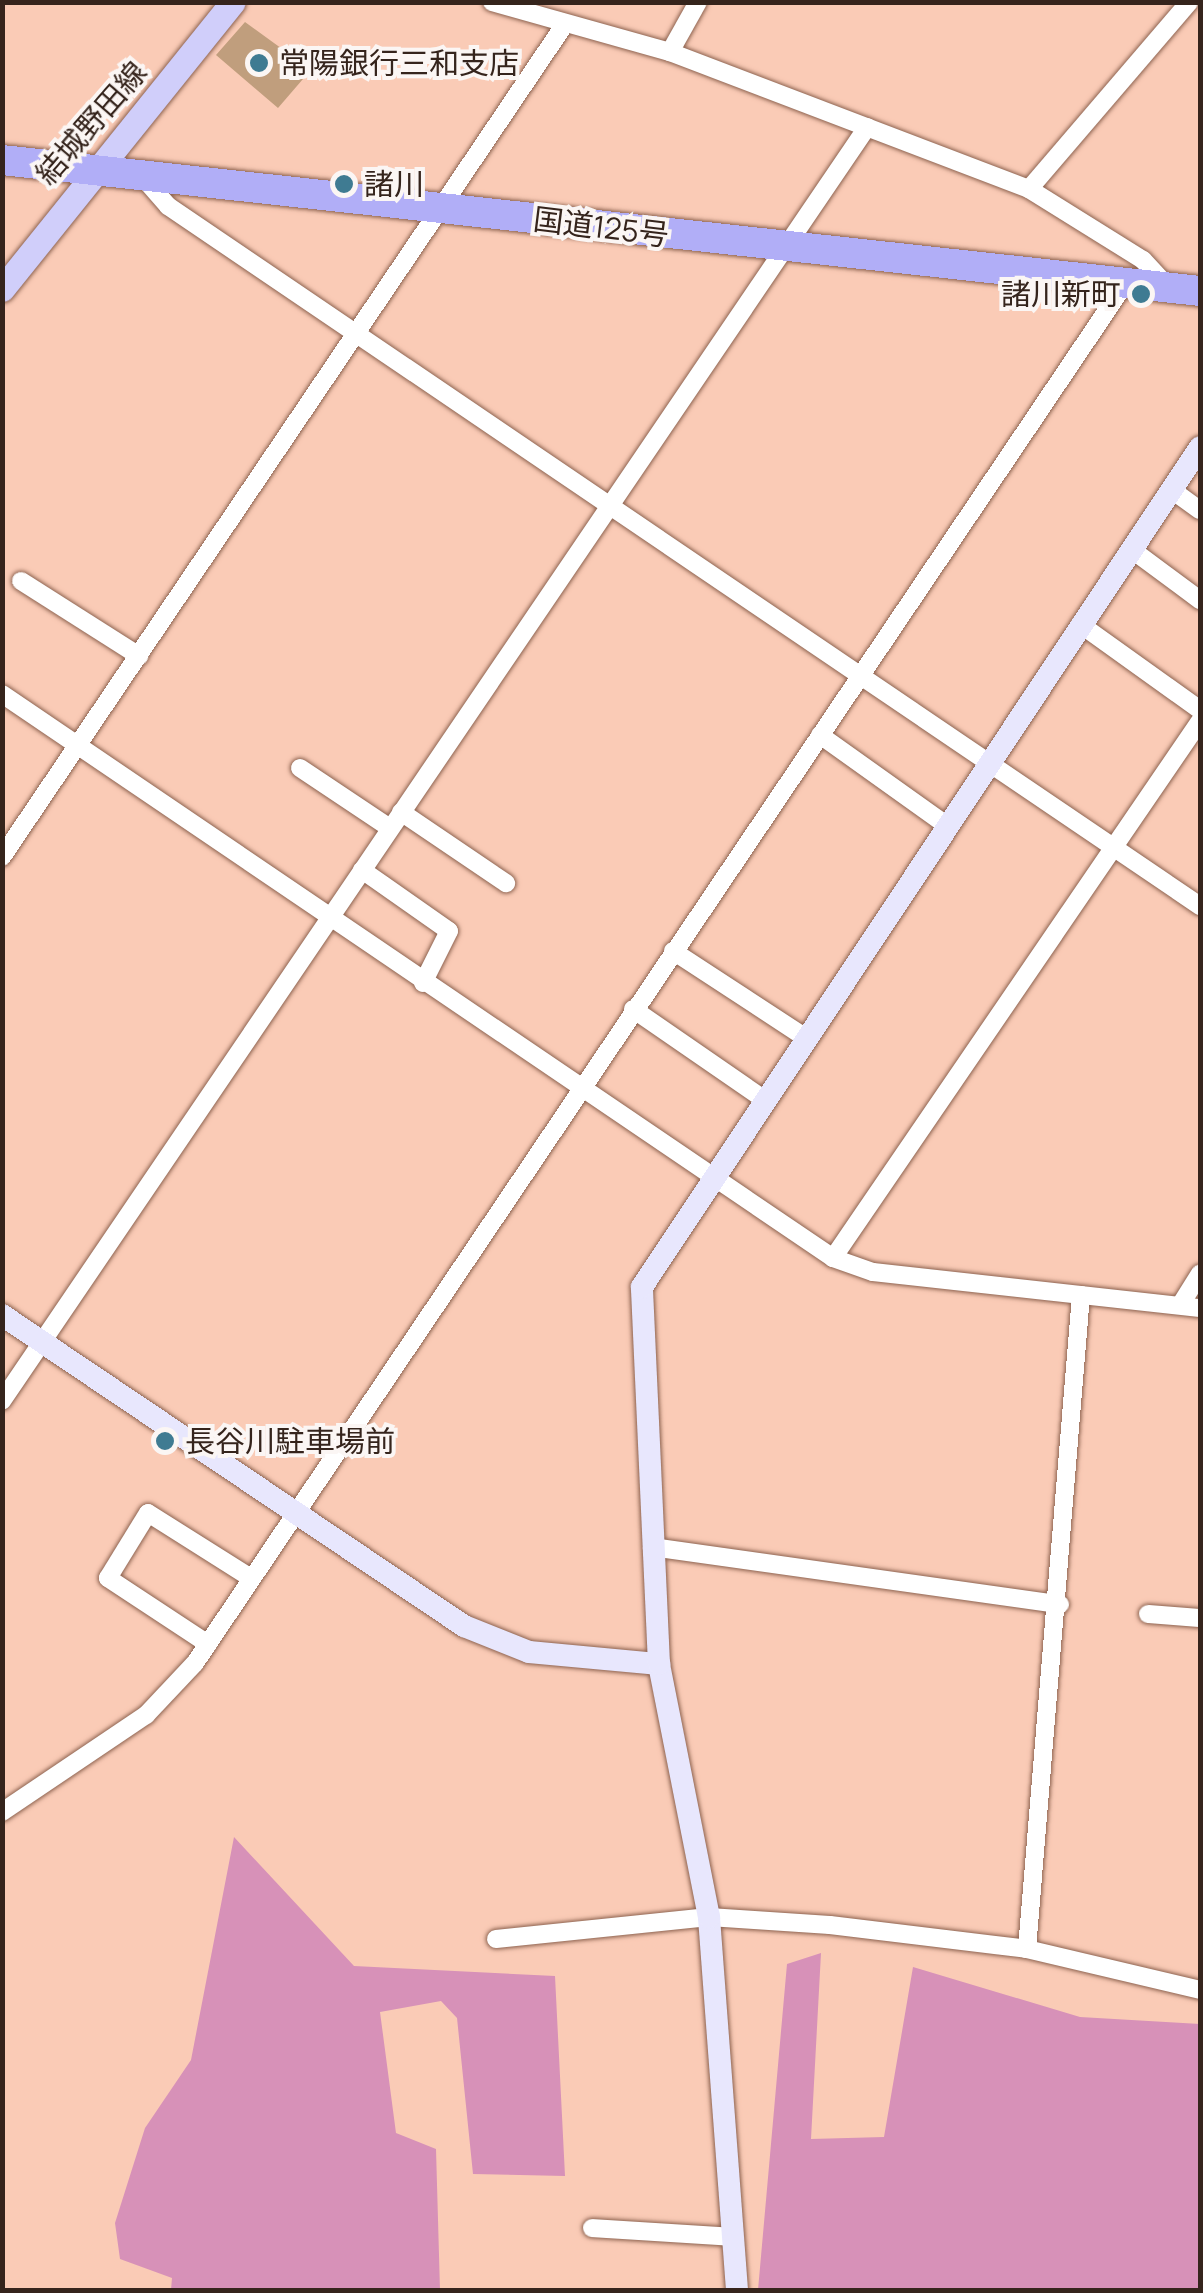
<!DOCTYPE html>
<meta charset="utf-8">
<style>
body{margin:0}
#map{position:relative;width:1203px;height:2293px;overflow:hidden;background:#facbb6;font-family:Manrope,"Noto Sans JP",sans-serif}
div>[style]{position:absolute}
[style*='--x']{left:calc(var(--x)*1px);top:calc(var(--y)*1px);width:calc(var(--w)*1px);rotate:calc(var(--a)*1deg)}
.green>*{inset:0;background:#d791b8}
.building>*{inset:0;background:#c09e7d}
.roads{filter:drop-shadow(0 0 2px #8d6350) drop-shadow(0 0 2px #8d6350)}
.street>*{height:18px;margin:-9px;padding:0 9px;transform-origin:9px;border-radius:9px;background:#fff}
.secondary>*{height:22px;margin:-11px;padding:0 11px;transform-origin:11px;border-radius:11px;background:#e8e7fd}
.primary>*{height:25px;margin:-12.5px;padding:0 12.5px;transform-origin:12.5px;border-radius:12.5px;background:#d0cefa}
.highway>*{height:30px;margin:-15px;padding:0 15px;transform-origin:15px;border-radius:15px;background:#b1aef7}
.dots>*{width:28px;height:28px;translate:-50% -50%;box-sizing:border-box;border:5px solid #fbf6f4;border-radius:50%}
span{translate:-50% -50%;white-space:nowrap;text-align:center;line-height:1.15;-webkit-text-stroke:8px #fbf6f4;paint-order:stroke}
.poi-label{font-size:30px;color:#35241c}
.left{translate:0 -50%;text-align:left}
.right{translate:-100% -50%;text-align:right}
.street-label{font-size:30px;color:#35241c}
.frame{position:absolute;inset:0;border:5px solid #35241c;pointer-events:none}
</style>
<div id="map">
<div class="green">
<i style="clip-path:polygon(234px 1837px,354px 1966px,555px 1976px,565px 2176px,473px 2174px,457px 2018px,441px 2001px,380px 2012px,396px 2133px,436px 2149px,440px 2290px,171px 2290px,172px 2278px,120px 2259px,115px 2223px,145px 2128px,191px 2060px)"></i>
<i style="clip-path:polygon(821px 1953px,811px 2139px,884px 2137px,913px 1967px,1080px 2017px,1200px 2024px,1200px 2290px,758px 2290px,787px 1964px)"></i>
</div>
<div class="building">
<i style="clip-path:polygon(245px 22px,296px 59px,289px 67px,303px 79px,278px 108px,216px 55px)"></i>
</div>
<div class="roads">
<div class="street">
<i style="--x:492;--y:2;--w:185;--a:15.7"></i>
<i style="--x:670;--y:52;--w:384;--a:20.9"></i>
<i style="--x:1029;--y:189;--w:134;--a:31.9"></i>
<i style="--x:1143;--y:260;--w:37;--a:47"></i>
<i style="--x:670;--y:52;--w:57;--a:-60.8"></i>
<i style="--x:141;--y:175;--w:41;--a:48.9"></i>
<i style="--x:168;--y:206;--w:1247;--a:34.15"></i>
<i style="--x:1029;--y:189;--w:246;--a:-49.4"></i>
<i style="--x:1172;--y:490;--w:34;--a:36"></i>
<i style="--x:1131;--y:549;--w:86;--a:36.5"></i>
<i style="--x:21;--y:581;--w:140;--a:32.4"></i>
<i style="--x:1080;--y:624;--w:148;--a:35.6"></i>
<i style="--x:2;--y:694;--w:1004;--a:34.16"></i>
<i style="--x:833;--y:1258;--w:42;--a:19.3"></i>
<i style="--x:873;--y:1272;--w:329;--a:6.3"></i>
<i style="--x:820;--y:735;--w:153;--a:35.5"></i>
<i style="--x:300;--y:768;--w:108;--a:33.7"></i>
<i style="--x:401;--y:812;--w:127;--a:34.1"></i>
<i style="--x:2;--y:857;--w:1002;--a:-55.95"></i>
<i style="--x:362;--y:870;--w:106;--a:35"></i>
<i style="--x:449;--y:931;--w:58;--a:116.6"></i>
<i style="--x:673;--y:951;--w:155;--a:33.2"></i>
<i style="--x:633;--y:1009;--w:157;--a:34.6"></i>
<i style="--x:833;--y:1258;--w:650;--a:-55.65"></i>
<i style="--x:1181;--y:1304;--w:36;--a:-58"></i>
<i style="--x:2;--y:1401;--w:1540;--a:-55.82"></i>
<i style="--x:652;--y:1547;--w:412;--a:8"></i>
<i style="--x:1148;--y:1614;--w:52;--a:4.4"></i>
<i style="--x:208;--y:1644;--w:120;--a:-146.6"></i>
<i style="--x:108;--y:1578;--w:76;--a:-58.4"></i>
<i style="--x:148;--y:1513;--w:122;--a:32.3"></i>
<i style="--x:2;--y:1812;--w:174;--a:-34"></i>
<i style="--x:146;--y:1715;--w:71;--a:-46.7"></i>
<i style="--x:195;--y:1663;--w:1666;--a:-56.01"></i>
<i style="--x:496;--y:1939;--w:214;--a:-5.9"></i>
<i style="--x:709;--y:1917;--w:121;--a:3.8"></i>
<i style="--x:830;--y:1925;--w:198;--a:6.9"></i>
<i style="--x:1027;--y:1949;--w:178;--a:13.3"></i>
<i style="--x:1027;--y:1949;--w:656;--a:-85.28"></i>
<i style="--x:592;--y:2228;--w:142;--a:3.6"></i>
</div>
<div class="secondary">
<i style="--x:2;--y:1315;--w:557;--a:33.95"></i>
<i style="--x:464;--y:1626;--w:70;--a:21.8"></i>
<i style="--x:529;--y:1652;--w:131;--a:5.3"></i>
<i style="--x:737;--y:2290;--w:374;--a:-94.3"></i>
<i style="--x:709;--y:1917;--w:258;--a:-101.2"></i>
<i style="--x:659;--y:1664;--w:377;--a:-92.6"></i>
<i style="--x:642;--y:1287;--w:1008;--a:-56.4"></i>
</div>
<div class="primary">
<i style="--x:2;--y:289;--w:368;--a:-51.2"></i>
</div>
<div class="highway">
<i style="--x:2;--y:160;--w:1205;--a:6.24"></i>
</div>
</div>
<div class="dots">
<i style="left:259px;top:63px;background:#3f7b92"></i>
<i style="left:344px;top:184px;background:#3f7b92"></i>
<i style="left:1141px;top:294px;background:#3f7b92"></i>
<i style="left:165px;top:1441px;background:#3f7b92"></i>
</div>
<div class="poi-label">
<span class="left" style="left:279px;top:63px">常陽銀行三和支店</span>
<span class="left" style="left:364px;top:184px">諸川</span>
<span class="right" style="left:1121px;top:294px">諸川新町</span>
<span class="left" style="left:185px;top:1441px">長谷川駐車場前</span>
</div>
<div class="street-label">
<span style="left:91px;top:123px;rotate:-49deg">結城野田線</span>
<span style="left:601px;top:227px;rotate:7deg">国道125号</span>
</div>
<div class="frame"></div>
</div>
